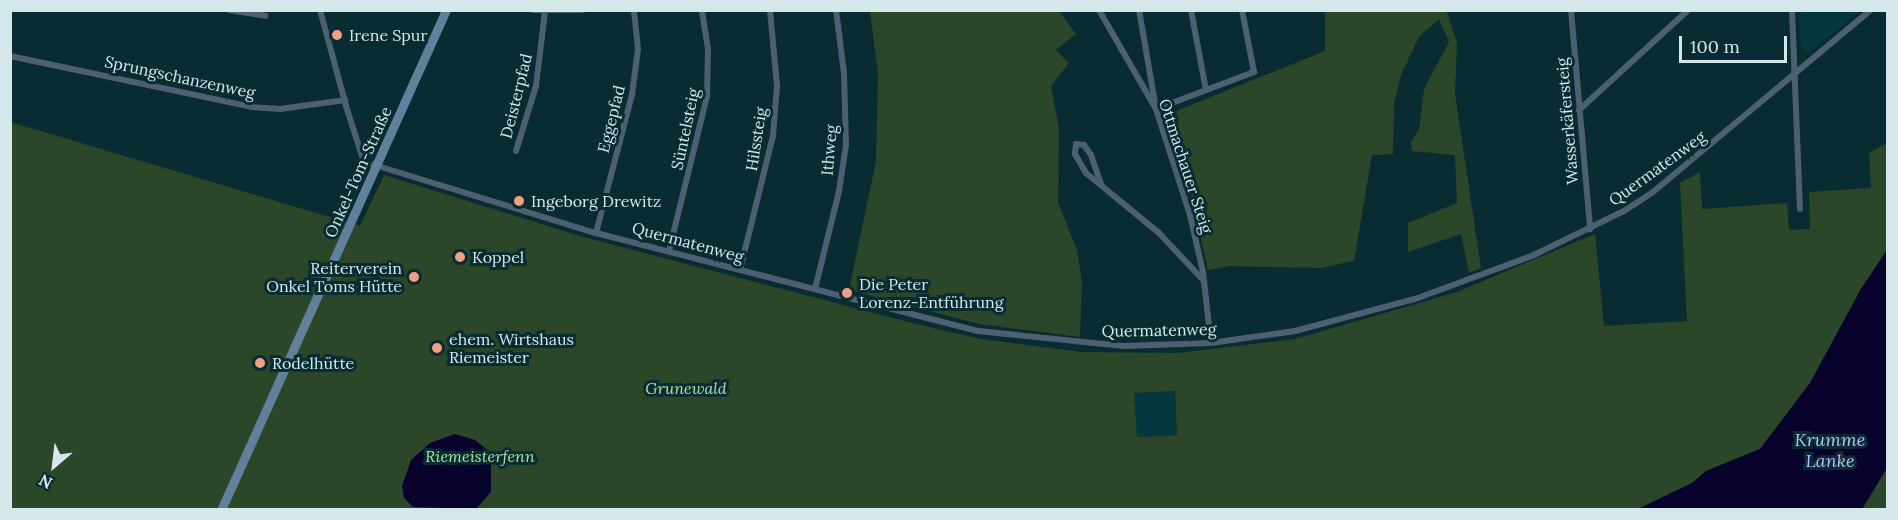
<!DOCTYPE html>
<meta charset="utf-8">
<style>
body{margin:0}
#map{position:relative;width:1898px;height:520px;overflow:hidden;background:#092c32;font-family:Lora,serif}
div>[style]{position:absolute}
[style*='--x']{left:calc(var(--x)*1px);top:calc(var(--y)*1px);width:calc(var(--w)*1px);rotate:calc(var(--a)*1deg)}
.built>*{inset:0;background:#05373e}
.green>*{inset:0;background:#2b4628}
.water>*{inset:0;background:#08032d}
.street>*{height:6px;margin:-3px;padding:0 3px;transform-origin:3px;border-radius:3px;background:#4d6071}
.secondary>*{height:9px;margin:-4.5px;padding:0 4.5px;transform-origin:4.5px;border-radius:4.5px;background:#61809b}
.dots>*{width:16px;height:16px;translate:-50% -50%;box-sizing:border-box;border:3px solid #092c32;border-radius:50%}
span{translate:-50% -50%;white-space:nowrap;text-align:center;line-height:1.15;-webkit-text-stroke:6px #092c32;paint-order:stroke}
.poi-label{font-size:16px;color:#d4e7ea}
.left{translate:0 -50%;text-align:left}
.right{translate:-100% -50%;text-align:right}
.street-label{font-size:16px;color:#d4e7ea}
.park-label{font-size:16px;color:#a7e39f;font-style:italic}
.water-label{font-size:18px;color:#b6bdfc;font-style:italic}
.frame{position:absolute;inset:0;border:12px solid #d4e7ea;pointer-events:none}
.north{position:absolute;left:24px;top:436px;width:60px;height:60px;-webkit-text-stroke:4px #092c32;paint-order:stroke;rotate:208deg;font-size:16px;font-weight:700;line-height:24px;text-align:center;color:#d4e7ea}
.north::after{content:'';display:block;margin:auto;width:21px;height:27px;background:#d4e7ea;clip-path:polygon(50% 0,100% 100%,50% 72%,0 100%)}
.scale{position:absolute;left:1679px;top:36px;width:108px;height:27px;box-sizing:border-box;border:3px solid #d4e7ea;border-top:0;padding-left:8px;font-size:18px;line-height:21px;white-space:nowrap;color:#d4e7ea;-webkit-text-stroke:4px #092c32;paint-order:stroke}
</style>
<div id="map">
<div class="built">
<i style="clip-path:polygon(1799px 11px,1799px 10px,1860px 11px,1808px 53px,1801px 48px)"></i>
<i style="clip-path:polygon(1175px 391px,1177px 435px,1136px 437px,1134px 393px)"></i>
</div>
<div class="green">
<i style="clip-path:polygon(870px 11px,1059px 11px,1076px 34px,1056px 50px,1069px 63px,1051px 86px,1059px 129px,1058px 202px,1077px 250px,1082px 282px,1080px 337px,979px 324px,849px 290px,876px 161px,878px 73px)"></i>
<i style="clip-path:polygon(1325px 11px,1445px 10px,1448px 15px,1457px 43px,1455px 94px,1481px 268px,1469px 273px,1461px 234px,1408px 252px,1408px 223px,1457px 203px,1455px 155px,1412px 151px,1411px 142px,1419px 129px,1424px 89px,1449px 42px,1439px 19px,1419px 37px,1401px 75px,1394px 104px,1393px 154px,1372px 155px,1354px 261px,1320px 268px,1230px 266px,1208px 270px,1186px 174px,1166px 115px,1325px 51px)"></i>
<i style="clip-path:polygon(evenodd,10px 122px,360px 226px,384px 175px,580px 236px,916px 324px,981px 339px,1082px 352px,1178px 353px,1295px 339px,1457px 292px,1595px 234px,1604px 326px,1687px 321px,1680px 183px,1700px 172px,1702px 209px,1787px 203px,1789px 230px,1810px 229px,1809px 192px,1871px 188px,1869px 153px,1887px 143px,1887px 250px,1861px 289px,1810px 383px,1760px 449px,1706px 471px,1692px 483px,1638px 509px,11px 509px,10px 122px,1175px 391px,1177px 435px,1137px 437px,1134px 393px,1175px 391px)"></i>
<i style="clip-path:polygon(1887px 468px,1887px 509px,1862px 509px)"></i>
</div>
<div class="water">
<i style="clip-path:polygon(1887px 250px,1887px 468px,1862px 509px,1638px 509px,1692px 483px,1706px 471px,1760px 449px,1810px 383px,1861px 289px)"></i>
<i style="clip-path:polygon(455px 434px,475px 440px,491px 453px,491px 492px,476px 509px,413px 507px,404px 498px,402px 486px,411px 460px,430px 443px)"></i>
</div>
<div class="street">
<i style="--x:229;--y:10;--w:37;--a:9"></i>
<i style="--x:320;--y:10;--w:99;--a:74.8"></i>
<i style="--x:346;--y:106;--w:56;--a:72.2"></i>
<i style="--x:363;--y:159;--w:6;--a:39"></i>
<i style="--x:368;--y:163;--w:239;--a:17.1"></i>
<i style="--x:596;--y:233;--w:394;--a:14.4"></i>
<i style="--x:978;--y:331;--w:146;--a:5.9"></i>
<i style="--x:1123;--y:346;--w:88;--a:-2"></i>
<i style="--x:1211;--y:343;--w:85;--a:-8.1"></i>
<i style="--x:1295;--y:331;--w:127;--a:-15"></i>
<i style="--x:1418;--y:298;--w:124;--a:-20.3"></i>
<i style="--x:1534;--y:255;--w:100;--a:-26.1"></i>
<i style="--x:1624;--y:211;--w:35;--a:-33"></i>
<i style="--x:1653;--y:192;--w:284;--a:-39.9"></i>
<i style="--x:533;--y:10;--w:50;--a:0"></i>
<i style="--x:1099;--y:10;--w:114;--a:60.1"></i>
<i style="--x:1156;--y:109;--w:111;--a:72.2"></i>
<i style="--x:1190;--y:215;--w:58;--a:77.2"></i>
<i style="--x:1203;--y:272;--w:71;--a:83.6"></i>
<i style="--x:1139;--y:10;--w:94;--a:80.2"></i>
<i style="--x:1191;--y:10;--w:81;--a:79.4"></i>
<i style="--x:1571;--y:10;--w:220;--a:85"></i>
<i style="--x:1792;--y:10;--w:199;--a:87.7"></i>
<i style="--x:10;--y:56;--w:247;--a:11.9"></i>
<i style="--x:252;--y:107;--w:28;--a:4"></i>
<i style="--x:280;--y:109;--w:66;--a:-7.9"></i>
<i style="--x:1156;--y:109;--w:105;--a:-20.7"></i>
<i style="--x:1254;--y:72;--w:63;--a:-101"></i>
<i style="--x:1579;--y:110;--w:148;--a:-42.5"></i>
<i style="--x:516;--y:151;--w:68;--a:-72.9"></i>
<i style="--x:536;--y:86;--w:75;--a:-83.1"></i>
<i style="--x:1101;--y:184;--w:31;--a:-109"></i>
<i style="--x:1091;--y:155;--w:12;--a:-125"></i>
<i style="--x:1084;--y:145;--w:8;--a:-173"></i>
<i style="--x:1076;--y:144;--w:10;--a:96"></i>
<i style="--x:1075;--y:154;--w:22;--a:60"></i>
<i style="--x:1086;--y:173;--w:94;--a:39.4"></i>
<i style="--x:1159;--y:233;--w:66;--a:46.8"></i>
<i style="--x:596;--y:233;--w:143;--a:-75.4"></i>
<i style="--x:632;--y:95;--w:46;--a:-82.6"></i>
<i style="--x:638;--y:49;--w:39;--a:-96"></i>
<i style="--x:669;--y:251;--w:160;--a:-76.2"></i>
<i style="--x:707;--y:96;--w:47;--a:-88.8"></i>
<i style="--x:708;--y:49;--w:39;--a:-99"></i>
<i style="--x:740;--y:270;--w:138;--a:-76.2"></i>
<i style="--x:773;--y:136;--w:50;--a:-85.4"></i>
<i style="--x:777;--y:86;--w:76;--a:-95.3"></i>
<i style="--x:815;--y:289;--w:101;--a:-76.2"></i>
<i style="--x:839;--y:191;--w:47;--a:-81.3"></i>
<i style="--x:846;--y:145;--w:72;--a:-91.6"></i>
<i style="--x:844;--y:73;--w:64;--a:-97.2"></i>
</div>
<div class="secondary">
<i style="--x:221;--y:510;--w:548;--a:-65.77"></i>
</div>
<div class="dots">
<i style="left:337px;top:35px;background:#f39f84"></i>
<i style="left:519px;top:201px;background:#f39f84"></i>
<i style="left:460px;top:257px;background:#f39f84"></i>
<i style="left:414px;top:277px;background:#f39f84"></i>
<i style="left:847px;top:293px;background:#f39f84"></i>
<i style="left:437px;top:348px;background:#f39f84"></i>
<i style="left:260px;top:363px;background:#f39f84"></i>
</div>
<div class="poi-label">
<span class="left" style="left:349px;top:35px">Irene Spur</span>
<span class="left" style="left:531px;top:201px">Ingeborg Drewitz</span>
<span class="left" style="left:472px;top:257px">Koppel</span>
<span class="right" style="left:402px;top:277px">Reiterverein<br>Onkel Toms Hütte</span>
<span class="left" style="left:859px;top:293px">Die Peter<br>Lorenz-Entführung</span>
<span class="left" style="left:449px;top:348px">ehem. Wirtshaus<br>Riemeister</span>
<span class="left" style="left:272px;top:363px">Rodelhütte</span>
</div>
<div class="street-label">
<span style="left:180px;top:77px;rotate:12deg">Sprungschanzenweg</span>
<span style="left:516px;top:96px;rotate:-76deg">Deisterpfad</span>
<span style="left:611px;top:119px;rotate:-76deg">Eggepfad</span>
<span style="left:1567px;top:121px;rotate:-95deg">Wasserkäfersteig</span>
<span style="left:685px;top:129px;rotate:-78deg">Süntelsteig</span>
<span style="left:756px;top:139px;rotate:-81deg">Hilssteig</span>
<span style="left:829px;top:150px;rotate:-85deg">Ithweg</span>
<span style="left:1186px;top:166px;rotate:72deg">Ottmachauer Steig</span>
<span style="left:1657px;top:168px;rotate:-36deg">Quermatenweg</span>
<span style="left:358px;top:172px;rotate:-66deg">Onkel-Tom-Straße</span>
<span style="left:688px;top:242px;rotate:15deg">Quermatenweg</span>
<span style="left:1159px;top:330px;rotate:-1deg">Quermatenweg</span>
</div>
<div class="park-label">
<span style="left:686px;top:388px">Grunewald</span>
<span style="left:480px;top:456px">Riemeisterfenn</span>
</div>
<div class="water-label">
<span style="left:1830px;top:451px">Krumme<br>Lanke</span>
</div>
<div class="frame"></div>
<div class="north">N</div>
<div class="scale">100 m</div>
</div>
